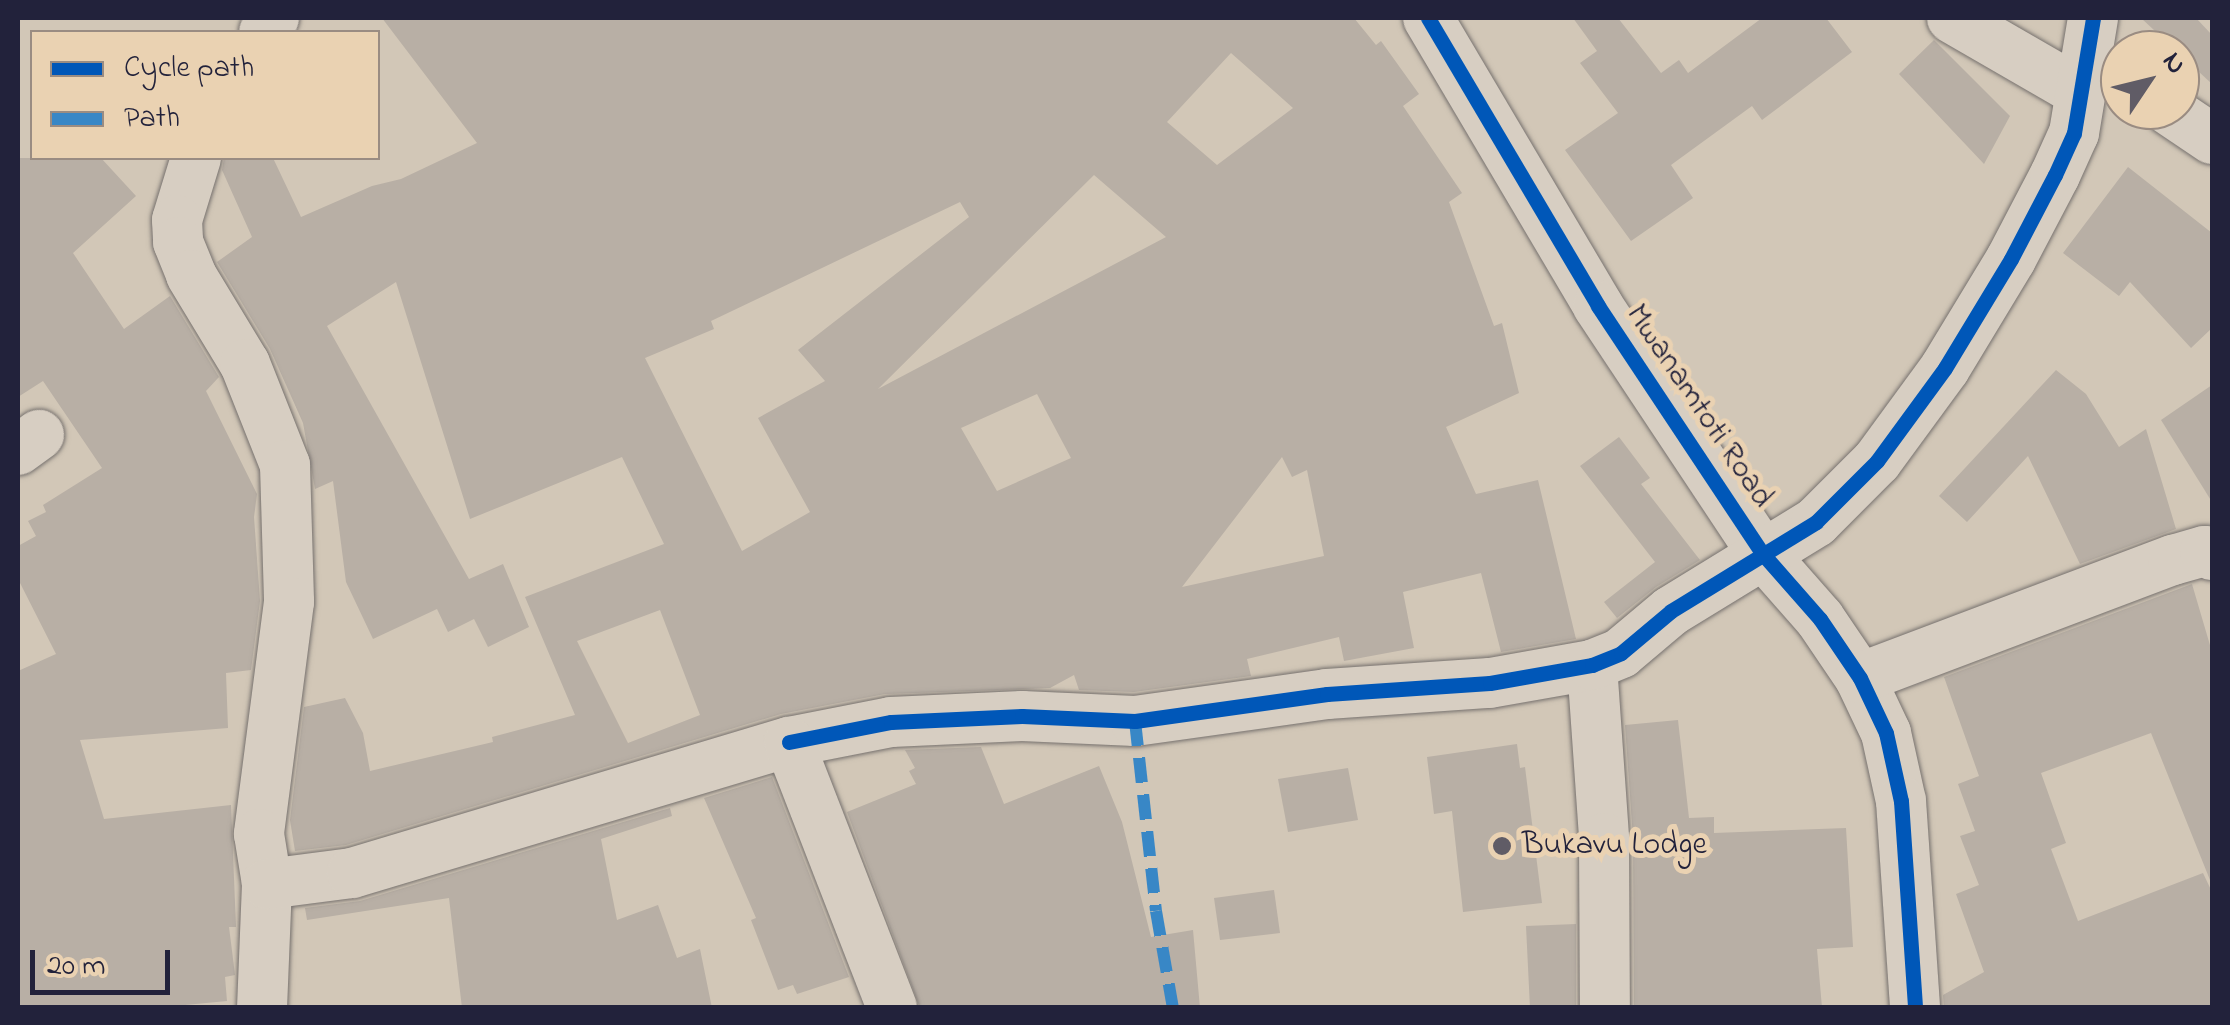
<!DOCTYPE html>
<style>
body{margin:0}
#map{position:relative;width:2230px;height:1025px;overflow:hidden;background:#d2c7b7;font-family:"Indie Flower",sans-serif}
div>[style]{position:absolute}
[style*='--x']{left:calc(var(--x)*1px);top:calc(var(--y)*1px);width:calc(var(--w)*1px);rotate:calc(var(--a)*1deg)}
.building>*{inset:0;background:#b8afa5}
.roads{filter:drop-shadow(0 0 2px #76716e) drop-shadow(0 0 2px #76716e)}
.minor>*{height:50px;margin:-25px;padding:0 25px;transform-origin:25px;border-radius:25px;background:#d7cec2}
.quiet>*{height:12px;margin-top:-6px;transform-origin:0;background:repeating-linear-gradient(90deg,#3887c6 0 25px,transparent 0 37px)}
.cycleway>*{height:15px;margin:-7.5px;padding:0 7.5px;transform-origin:7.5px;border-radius:7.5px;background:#0057b8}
.dots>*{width:28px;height:28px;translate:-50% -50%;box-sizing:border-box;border:5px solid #ead2b2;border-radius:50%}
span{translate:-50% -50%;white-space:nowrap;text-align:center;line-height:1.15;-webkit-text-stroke:10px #ead2b2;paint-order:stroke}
.street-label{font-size:32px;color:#22223b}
.poi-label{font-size:32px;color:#22223b}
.left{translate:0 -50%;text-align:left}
.frame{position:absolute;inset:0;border:20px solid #22223b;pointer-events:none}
.legend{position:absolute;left:30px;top:30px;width:350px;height:130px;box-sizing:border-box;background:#ead2b2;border:2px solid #9a8c82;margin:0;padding:12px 18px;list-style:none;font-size:30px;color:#22223b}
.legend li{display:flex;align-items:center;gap:20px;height:50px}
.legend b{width:50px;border:2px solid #9a8c82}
.north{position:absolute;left:2100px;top:30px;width:100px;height:100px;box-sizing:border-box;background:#ead2b2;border:2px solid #9a8c82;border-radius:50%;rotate:55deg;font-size:28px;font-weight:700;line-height:40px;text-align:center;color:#22223b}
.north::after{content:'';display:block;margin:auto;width:35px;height:45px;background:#605c66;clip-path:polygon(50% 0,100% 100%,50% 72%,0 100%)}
.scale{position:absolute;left:30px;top:950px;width:140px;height:45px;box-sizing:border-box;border:5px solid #22223b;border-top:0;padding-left:12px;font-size:30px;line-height:35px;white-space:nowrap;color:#22223b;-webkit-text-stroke:8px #ead2b2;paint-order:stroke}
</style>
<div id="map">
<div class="building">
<i style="clip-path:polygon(evenodd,382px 18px,1354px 18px,1376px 45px,1381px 41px,1419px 94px,1403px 106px,1462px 193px,1449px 202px,1494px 326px,1502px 323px,1519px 393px,1446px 427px,1476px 494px,1538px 480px,1576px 639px,1501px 652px,1481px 573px,1403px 592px,1414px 648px,1344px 661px,1339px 637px,1247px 659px,1251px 676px,1134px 692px,1079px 690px,1074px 675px,1050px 688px,885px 694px,781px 714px,346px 845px,295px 851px,290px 820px,304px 707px,345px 698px,363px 733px,370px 771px,493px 742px,492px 737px,575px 715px,525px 597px,664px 544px,622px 457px,470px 519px,396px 282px,327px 326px,469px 579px,503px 564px,529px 627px,488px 647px,474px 619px,448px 632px,437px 609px,373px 639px,346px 582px,333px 481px,315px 489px,303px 423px,270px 349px,217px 262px,252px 237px,222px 170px,224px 158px,273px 158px,301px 217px,372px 186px,401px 179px,477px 143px,382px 18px,1231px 53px,1293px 108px,1217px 165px,1167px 122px,1231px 53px,382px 18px,1094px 175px,1166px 237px,878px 389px,1094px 175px,382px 18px,960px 202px,969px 217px,798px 350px,825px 381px,758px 418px,810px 512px,742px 551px,645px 358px,714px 329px,711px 321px,960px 202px,382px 18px,1037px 394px,1071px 458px,997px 491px,961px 428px,1037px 394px,382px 18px,1282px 457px,1292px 477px,1307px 470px,1324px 556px,1182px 587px,1282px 457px,382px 18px,660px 610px,700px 715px,628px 743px,577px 641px,660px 610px)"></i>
<i style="clip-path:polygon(1573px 18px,1618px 18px,1661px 73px,1679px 60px,1688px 73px,1762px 18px,1826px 18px,1852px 52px,1762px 120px,1752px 106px,1671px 165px,1693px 198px,1631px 241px,1565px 150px,1618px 113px,1580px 63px,1597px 51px)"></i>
<i style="clip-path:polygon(2141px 18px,2196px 18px,2212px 35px,2212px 84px)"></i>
<i style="clip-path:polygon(1934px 40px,2010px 116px,1984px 164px,1899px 74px)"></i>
<i style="clip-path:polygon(18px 158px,101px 158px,136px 196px,73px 253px,124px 329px,170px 296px,219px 377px,206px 391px,257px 494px,254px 517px,260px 601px,251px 670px,226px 673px,228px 728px,80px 740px,104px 819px,231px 805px,236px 927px,229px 927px,235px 975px,225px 977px,227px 1001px,154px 1008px,18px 1008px,18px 671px,56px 654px,18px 579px,18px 546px,36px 536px,28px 521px,46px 512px,43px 505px,102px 468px,43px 381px,18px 397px)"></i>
<i style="clip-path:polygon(2128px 167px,2212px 233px,2212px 328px,2191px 348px,2130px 282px,2119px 296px,2063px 253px)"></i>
<i style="clip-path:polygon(2056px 370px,2086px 394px,2119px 447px,2146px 429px,2176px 529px,2080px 564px,2028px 456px,1967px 522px,1939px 496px)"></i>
<i style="clip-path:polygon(2212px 385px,2212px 502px,2161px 420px)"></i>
<i style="clip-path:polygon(1619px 437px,1650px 478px,1641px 484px,1700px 560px,1656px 587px,1617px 618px,1604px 602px,1655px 562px,1580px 466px)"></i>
<i style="clip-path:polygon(2192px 584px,2212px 652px,2212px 885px,2151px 733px,2041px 773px,2066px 843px,2051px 849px,2078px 921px,2203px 873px,2212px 892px,2212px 1008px,1944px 1008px,1943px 995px,1984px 972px,1956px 894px,1979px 885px,1960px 836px,1975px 831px,1958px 784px,1979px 776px,1944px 677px)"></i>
<i style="clip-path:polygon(1678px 720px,1689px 818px,1714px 817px,1714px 833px,1846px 828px,1853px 947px,1817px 949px,1822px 1008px,1634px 1008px,1633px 838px,1625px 725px)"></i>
<i style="clip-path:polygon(1517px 744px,1520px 768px,1525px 767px,1542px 903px,1463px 912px,1452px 811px,1434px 814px,1427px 757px)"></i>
<i style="clip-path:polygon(981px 747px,1004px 804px,1099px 766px,1122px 822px,1151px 937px,1193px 930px,1200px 1008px,920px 1008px,847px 812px,916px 784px,909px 771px,915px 768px,905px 750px)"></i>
<i style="clip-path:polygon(1348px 768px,1358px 820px,1288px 832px,1278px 779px)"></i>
<i style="clip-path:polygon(772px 777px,849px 977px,797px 994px,793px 985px,778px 990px,751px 920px,756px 918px,704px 798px)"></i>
<i style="clip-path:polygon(670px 808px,672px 816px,601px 839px,617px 920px,658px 905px,677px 958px,700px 949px,712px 1008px,462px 1008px,449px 898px,307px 920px,305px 908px,360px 901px)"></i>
<i style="clip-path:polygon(1274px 890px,1280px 933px,1220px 940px,1214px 898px)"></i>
<i style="clip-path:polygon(1576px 924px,1576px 1008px,1530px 1008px,1526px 926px)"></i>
</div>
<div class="roads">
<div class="minor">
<i style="--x:1428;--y:18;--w:334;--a:59.4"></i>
<i style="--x:1598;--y:306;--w:296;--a:56.4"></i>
<i style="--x:1762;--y:553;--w:88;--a:48.7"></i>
<i style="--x:1820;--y:619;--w:71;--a:55.9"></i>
<i style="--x:1860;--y:678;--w:61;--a:64.7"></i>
<i style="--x:1886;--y:733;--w:70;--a:77.6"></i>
<i style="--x:1901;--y:801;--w:207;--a:86.1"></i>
<i style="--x:1952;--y:18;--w:148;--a:30"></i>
<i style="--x:264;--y:32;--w:17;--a:-54"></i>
<i style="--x:2169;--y:110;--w:52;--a:34"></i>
<i style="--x:196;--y:158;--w:65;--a:107"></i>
<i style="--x:177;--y:220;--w:22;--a:87"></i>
<i style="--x:178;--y:242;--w:35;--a:68"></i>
<i style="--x:191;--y:275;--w:104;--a:58.8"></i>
<i style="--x:245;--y:364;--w:109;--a:68.4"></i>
<i style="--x:285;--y:465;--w:137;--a:88.3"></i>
<i style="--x:289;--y:602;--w:234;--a:97.4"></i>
<i style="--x:259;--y:834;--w:51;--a:80.9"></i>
<i style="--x:267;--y:884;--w:124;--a:92.3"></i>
<i style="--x:18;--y:450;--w:26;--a:-36"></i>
<i style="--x:1592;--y:665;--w:173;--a:86"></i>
<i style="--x:1604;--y:838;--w:170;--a:89.7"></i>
<i style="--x:1860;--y:678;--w:335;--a:-20.7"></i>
<i style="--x:2173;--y:560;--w:33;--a:-16"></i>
<i style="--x:2205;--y:551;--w:8;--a:30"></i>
<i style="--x:789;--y:742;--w:104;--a:-11.1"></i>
<i style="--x:891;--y:722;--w:131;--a:-2.6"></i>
<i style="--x:1022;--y:716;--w:113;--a:2.5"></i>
<i style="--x:1135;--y:721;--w:194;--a:-8"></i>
<i style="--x:1327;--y:694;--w:163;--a:-3.9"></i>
<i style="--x:1490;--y:683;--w:104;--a:-10"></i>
<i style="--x:1592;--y:665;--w:31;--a:-22"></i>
<i style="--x:1621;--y:653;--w:65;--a:-40"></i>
<i style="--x:1671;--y:611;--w:170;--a:-31.5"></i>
<i style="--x:1816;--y:522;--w:86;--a:-45"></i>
<i style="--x:1877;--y:461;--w:115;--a:-53.8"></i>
<i style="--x:1945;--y:368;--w:127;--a:-58.8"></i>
<i style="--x:2011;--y:259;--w:95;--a:-62.4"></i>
<i style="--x:2055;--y:175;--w:46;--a:-65.7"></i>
<i style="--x:2074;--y:133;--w:117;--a:-80.6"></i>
<i style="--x:267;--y:884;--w:86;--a:-7.4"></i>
<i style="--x:352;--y:873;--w:456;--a:-16.7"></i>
<i style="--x:789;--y:742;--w:285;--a:68.8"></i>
</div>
</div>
<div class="quiet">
<i style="--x:1135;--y:721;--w:191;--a:83.7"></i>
<i style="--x:1156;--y:911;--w:98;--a:80.1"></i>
</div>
<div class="cycleway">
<i style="--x:1428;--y:18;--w:334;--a:59.4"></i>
<i style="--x:1598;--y:306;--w:296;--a:56.4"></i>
<i style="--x:1762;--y:553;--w:88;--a:48.7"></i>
<i style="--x:1820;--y:619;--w:71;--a:55.9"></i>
<i style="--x:1860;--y:678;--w:61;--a:64.7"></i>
<i style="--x:1886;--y:733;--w:70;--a:77.6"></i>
<i style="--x:1901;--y:801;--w:207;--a:86.1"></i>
<i style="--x:789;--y:742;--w:104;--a:-11.1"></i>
<i style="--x:891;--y:722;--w:131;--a:-2.6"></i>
<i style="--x:1022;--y:716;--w:113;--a:2.5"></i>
<i style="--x:1135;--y:721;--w:194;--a:-8"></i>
<i style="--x:1327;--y:694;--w:163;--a:-3.9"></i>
<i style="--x:1490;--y:683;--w:104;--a:-10"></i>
<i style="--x:1592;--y:665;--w:31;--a:-22"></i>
<i style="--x:1621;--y:653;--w:65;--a:-40"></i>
<i style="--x:1671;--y:611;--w:170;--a:-31.5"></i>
<i style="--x:1816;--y:522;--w:86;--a:-45"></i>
<i style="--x:1877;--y:461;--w:115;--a:-53.8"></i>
<i style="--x:1945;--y:368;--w:127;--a:-58.8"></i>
<i style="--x:2011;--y:259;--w:95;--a:-62.4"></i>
<i style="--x:2055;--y:175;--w:46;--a:-65.7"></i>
<i style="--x:2074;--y:133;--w:117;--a:-80.6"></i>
</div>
<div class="dots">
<i style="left:1502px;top:846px;background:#605c66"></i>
</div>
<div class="street-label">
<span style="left:1698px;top:407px;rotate:56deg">Mwanamtoti Road</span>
</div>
<div class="poi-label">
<span class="left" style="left:1522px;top:846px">Bukavu Lodge</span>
</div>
<div class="frame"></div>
<ul class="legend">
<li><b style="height:12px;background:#0057b8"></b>Cycle path</li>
<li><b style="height:12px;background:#3887c6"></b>Path</li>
</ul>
<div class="north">N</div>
<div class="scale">20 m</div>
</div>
